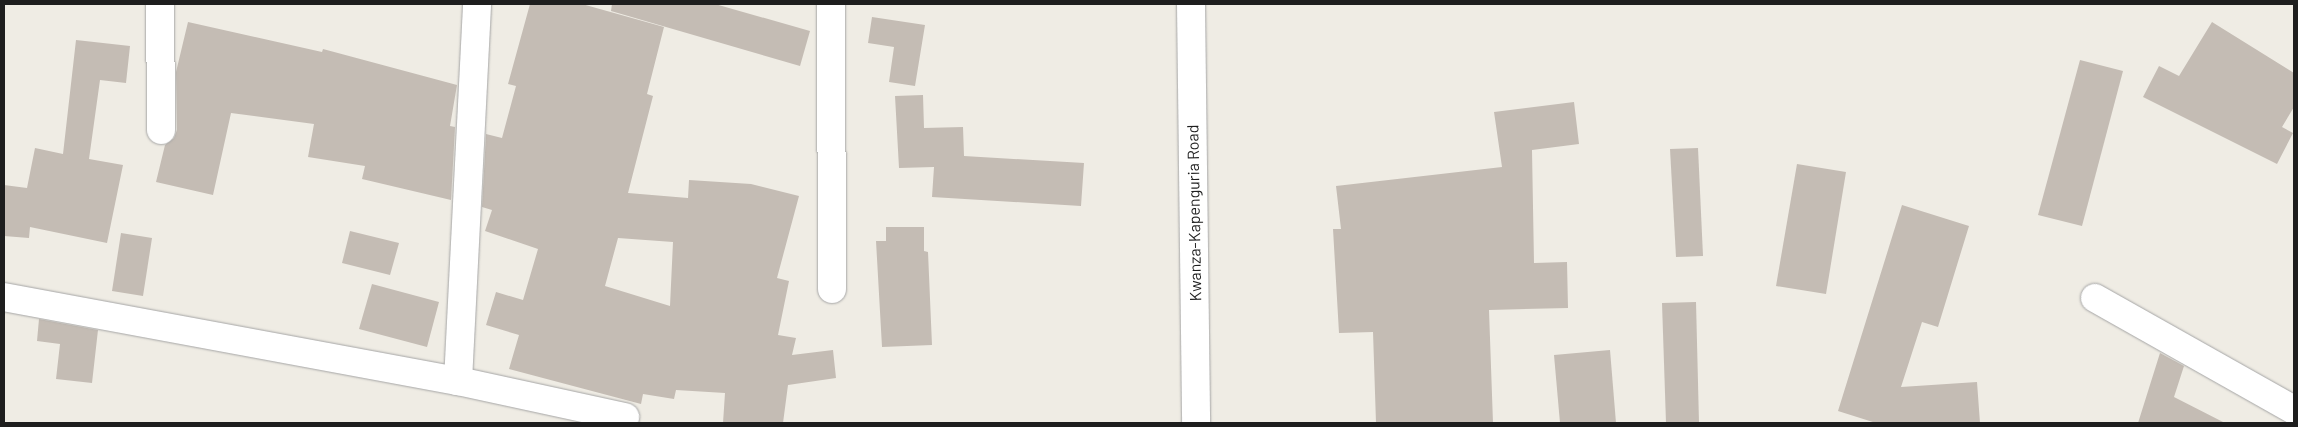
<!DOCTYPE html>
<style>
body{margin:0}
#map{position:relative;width:2298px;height:427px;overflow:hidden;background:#efece4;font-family:Barlow,sans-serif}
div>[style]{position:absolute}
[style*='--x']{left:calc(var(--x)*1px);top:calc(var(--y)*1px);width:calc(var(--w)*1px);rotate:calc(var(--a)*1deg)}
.building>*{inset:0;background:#c4bcb4}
.roads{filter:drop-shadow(0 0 1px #a5a5a5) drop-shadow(0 0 1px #a5a5a5)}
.minor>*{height:28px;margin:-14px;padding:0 14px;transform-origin:14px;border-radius:14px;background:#fff}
span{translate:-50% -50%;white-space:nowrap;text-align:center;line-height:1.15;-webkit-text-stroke:4px #fff;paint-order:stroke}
.street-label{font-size:16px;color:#1e1e1e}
.frame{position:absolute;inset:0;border:5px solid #1e1e1e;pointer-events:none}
</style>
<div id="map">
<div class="building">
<i style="clip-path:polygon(evenodd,530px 4px,582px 4px,664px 27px,647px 94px,653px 96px,628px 193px,688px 198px,689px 180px,751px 184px,799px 196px,777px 278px,789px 281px,778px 335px,796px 338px,792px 355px,833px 350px,836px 378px,788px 385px,783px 423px,723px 423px,725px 393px,676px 390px,674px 399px,643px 394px,641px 404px,509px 369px,519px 335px,486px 325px,496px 292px,523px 300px,538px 249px,485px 231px,492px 210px,482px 207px,486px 134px,502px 138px,516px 86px,508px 84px,530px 4px,618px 238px,673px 242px,670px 306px,605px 286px,618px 238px)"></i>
<i style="clip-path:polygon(612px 4px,715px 4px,810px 31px,800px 66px,611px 11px)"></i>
<i style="clip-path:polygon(872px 17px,925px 25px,915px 86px,889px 82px,894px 47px,868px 43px)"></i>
<i style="clip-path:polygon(188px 22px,322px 52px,323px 49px,457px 85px,450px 126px,455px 127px,451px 200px,362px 179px,365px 166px,308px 157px,314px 124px,231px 113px,213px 195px,156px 182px,165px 145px,174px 138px,177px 130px,176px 72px)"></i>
<i style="clip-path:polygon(2212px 22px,2294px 73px,2294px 107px,2282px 127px,2293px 133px,2277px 164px,2143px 97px,2159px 66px,2179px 76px)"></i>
<i style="clip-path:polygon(76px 40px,130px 46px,126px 83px,100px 80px,89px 159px,123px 165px,107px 243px,30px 227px,29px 238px,4px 236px,4px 185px,27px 188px,35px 148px,63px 154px)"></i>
<i style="clip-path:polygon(2080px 60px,2123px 71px,2082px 226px,2038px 215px)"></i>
<i style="clip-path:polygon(923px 95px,924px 128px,963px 127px,964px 156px,1084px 163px,1081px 206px,932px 197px,934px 167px,899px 168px,895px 96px)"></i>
<i style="clip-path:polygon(1574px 102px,1579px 144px,1532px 150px,1534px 263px,1567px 262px,1568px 308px,1489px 310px,1493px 423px,1376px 423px,1373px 332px,1339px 333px,1333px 229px,1341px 229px,1336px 186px,1502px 167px,1494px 112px)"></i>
<i style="clip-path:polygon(1698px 148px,1703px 256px,1676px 257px,1670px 149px)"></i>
<i style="clip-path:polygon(1797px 164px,1846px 172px,1826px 294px,1776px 286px)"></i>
<i style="clip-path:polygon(1902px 205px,1969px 226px,1938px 327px,1922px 322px,1901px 387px,1977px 382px,1980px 423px,1876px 423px,1838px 411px)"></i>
<i style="clip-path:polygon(886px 227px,924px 227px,924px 251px,928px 252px,932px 345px,882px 347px,876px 241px,886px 241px)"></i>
<i style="clip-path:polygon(350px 231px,399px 243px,390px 275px,342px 263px)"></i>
<i style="clip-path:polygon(121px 233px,152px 238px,143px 296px,112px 291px)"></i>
<i style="clip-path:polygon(372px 284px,439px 302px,427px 347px,359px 329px)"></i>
<i style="clip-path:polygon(1696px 302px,1699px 423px,1666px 423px,1662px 303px)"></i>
<i style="clip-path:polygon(39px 319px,98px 330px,92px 383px,56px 379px,60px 344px,37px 341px)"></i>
<i style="clip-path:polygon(1610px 350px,1616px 423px,1560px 423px,1554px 355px)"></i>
<i style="clip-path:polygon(2160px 353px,2184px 366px,2174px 397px,2225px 423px,2138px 423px)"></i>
</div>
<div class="roads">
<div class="minor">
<i style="--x:160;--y:4;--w:126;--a:89.5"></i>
<i style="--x:831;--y:4;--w:285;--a:89.8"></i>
<i style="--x:1191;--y:4;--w:419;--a:89.3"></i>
<i style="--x:4;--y:297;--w:462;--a:10.5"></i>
<i style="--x:458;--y:381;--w:171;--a:12.2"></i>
<i style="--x:2095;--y:298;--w:228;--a:29.4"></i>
<i style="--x:458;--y:381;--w:377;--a:-87.1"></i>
</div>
</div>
<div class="street-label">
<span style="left:1194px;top:213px;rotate:-91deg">Kwanza-Kapenguria Road</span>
</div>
<div class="frame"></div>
</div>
